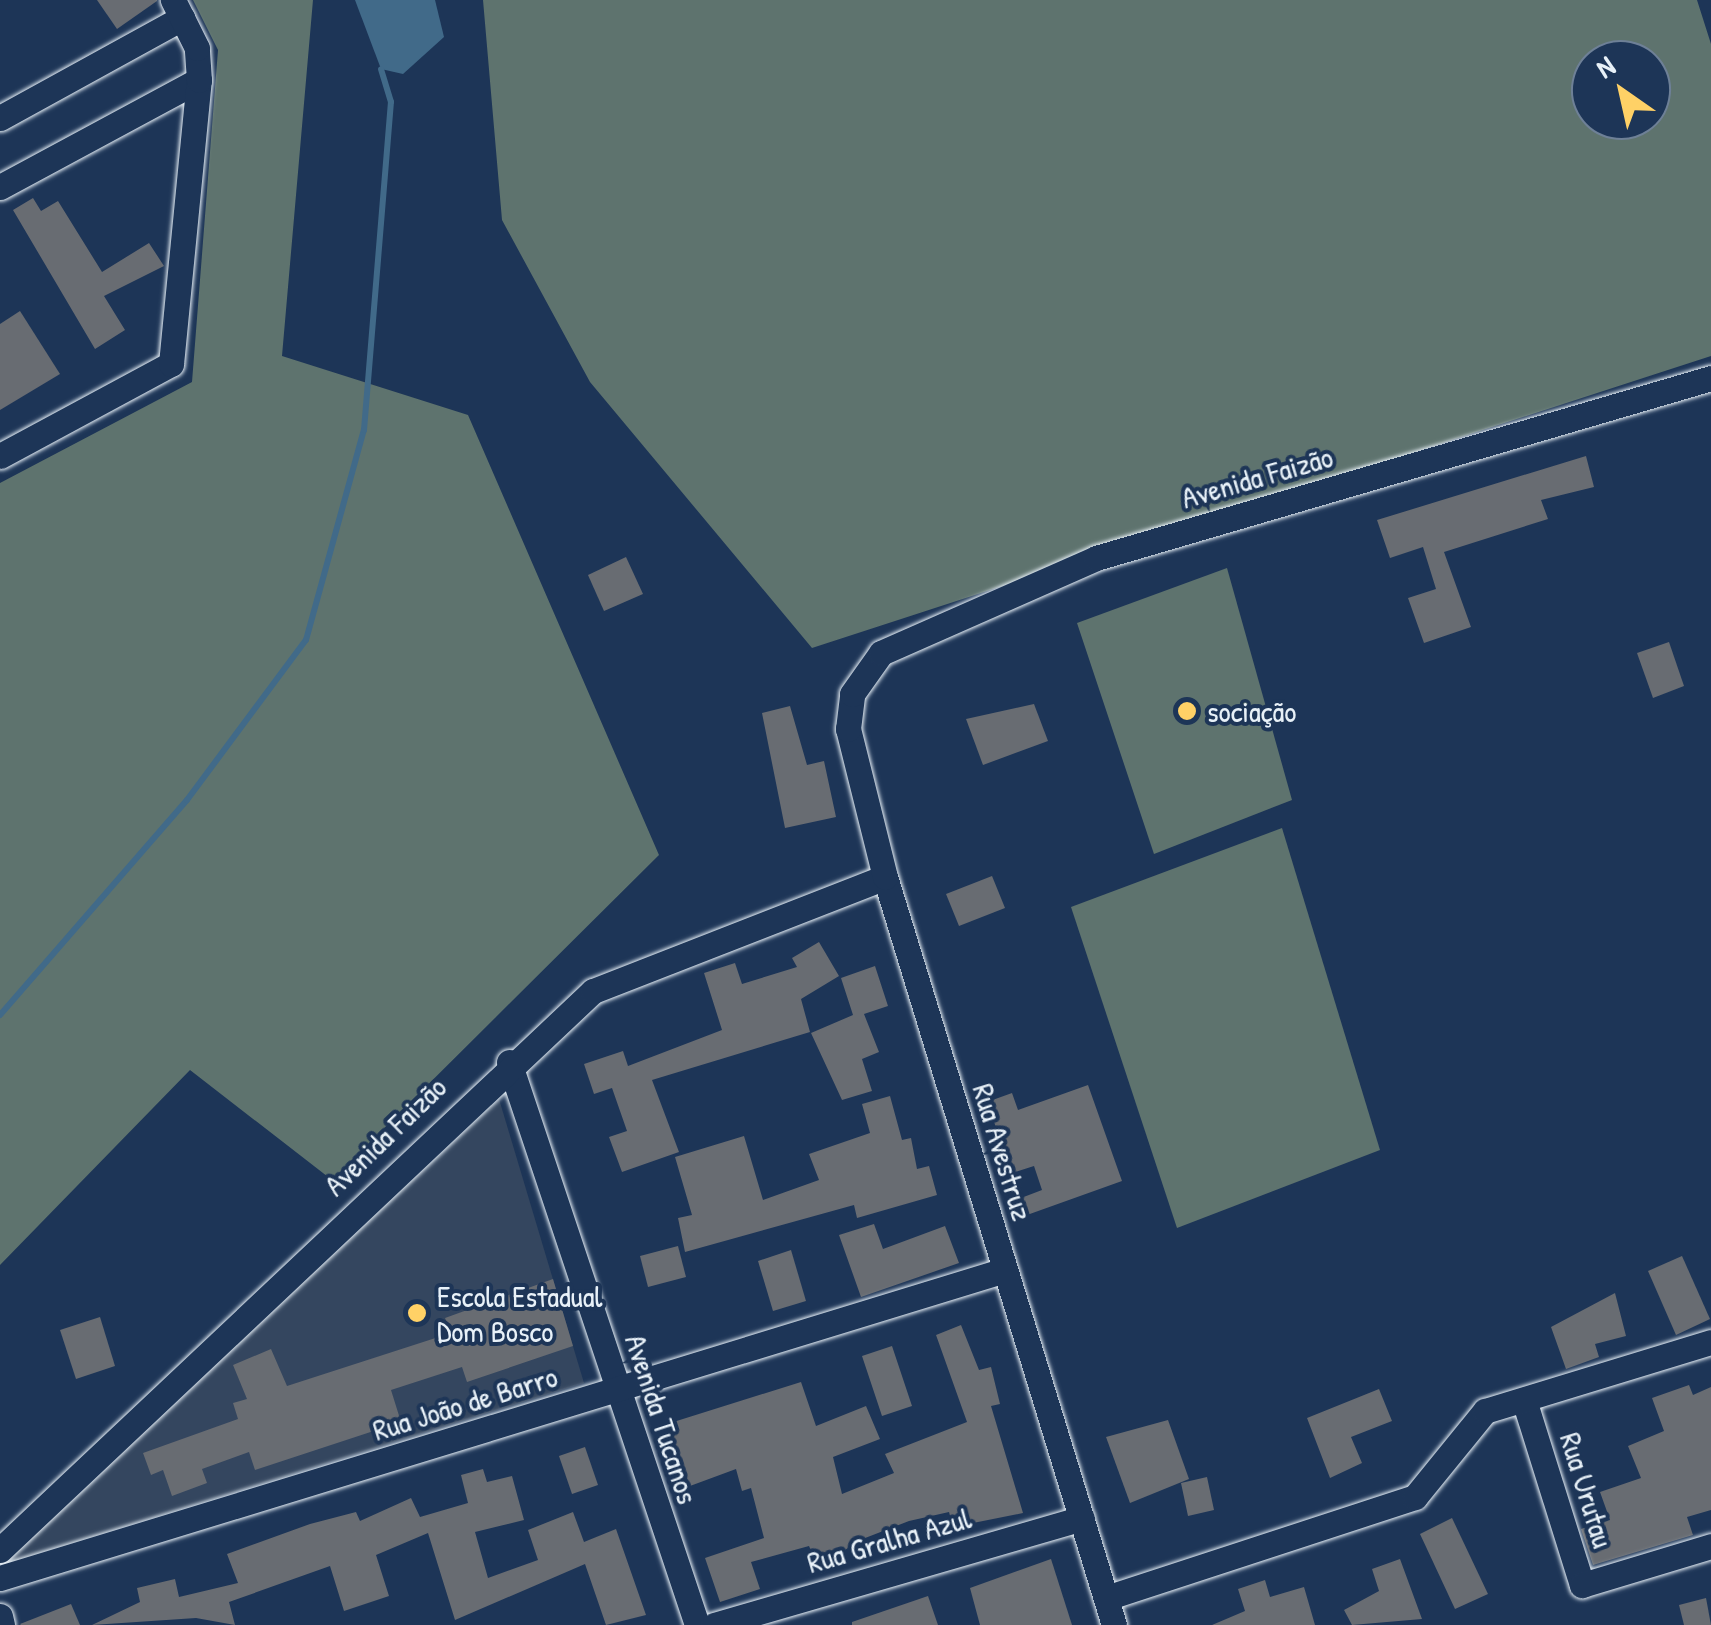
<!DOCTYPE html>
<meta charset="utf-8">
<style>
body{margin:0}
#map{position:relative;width:1711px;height:1625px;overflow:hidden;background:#1d3557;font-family:"Patrick Hand",sans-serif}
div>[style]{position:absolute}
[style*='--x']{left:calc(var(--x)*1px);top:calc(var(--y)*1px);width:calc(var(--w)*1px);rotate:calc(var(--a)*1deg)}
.built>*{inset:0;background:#34465f}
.green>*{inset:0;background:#5e736e}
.water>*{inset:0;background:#416a89}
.stream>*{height:6px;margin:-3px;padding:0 3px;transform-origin:3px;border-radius:3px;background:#416a89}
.building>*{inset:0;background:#686c72}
.roads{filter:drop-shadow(0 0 2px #e8f1f8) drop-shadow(0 0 2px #e8f1f8)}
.street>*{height:25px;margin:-12.5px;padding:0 12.5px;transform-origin:12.5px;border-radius:12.5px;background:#1d3557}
.dots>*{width:28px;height:28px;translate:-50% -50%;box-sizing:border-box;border:5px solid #1d3557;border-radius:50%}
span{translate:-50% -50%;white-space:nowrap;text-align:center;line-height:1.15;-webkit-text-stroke:8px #1d3557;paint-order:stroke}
.street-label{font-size:30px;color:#e8f1f8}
.poi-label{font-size:30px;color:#e8f1f8}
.left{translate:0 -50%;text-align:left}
.north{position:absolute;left:1571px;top:40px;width:100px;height:100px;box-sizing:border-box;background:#1d3557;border:2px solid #6e8097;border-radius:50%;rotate:326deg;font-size:28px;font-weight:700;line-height:40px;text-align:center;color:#e8f1f8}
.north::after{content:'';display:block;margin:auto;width:35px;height:45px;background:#ffd166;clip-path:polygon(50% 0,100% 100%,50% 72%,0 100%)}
</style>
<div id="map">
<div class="built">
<i style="clip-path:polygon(499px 1099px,584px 1383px,1px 1565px)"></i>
</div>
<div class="green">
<i style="clip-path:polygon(193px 0,313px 0,282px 356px,468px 415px,659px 855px,332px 1180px,190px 1070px,0 1265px,0 483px,192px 382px,218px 50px)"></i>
<i style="clip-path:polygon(evenodd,483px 0,1697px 0,1711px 44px,1711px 356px,812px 648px,590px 382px,502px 220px,483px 0,1591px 60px,1651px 60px,1651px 120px,1591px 120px,1591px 60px)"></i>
<i style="clip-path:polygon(1227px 568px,1292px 800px,1154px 854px,1077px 623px)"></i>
<i style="clip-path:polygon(1282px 828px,1380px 1150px,1177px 1228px,1071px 907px)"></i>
</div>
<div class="water">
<i style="clip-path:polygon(355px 0,435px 0,444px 37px,403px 74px,381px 69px)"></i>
</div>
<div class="stream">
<i style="--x:0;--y:1015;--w:285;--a:-49"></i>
<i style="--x:187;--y:800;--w:199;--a:-53.4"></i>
<i style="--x:306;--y:640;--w:218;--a:-74.6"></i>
<i style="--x:364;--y:430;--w:329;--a:-85.3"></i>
<i style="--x:391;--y:102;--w:34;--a:-107"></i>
</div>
<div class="building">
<i style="clip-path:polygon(97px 0,157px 0,157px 1px,117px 29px)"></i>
<i style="clip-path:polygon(33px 198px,41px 211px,58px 201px,102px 272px,149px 243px,164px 266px,104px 296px,125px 330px,95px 349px,13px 210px)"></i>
<i style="clip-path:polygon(20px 311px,60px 374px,0 410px,0 324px)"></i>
<i style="clip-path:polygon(1586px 456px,1594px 487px,1541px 500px,1548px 519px,1444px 552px,1471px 627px,1424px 643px,1408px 598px,1436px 589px,1423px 547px,1390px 558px,1377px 520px)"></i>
<i style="clip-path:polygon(626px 557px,643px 594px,604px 611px,588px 575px)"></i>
<i style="clip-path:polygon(1669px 642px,1684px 686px,1653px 698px,1637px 653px)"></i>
<i style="clip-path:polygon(1034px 704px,1048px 741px,983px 765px,966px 719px)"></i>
<i style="clip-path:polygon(790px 706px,807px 765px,824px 761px,836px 817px,785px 828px,762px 713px)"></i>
<i style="clip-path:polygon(992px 876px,1005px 908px,959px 926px,946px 894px)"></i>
<i style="clip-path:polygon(819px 942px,839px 976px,801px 999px,810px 1032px,652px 1080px,679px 1152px,622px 1172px,609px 1137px,627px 1131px,612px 1088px,594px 1094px,584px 1064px,623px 1051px,628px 1066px,722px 1030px,704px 973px,735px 963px,742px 984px,797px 967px,792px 958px)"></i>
<i style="clip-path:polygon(875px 966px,888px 1006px,864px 1014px,879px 1052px,862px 1059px,872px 1091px,842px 1100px,811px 1033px,853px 1015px,841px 978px)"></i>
<i style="clip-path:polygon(1088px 1085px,1122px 1181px,1027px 1215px,1021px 1198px,1042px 1190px,1034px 1166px,1012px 1173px,987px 1102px,1012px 1093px,1018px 1110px)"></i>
<i style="clip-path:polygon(890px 1096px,902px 1140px,911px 1138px,917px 1169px,929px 1166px,937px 1195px,857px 1218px,854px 1205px,685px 1252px,678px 1218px,692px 1215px,675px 1157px,744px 1136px,763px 1200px,819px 1180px,809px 1154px,870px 1133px,862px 1104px)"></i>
<i style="clip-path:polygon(874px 1224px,883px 1249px,945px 1226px,959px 1263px,861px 1297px,839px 1235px)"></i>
<i style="clip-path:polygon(678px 1246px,686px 1277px,648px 1287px,640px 1256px)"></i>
<i style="clip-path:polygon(791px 1250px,806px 1301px,773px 1311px,758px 1261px)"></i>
<i style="clip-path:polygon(1682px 1256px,1710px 1319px,1676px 1335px,1648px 1271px)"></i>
<i style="clip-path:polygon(553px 1279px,573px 1346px,467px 1382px,462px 1367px,391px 1390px,401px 1422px,255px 1470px,249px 1452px,202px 1469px,207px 1483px,172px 1496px,163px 1470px,151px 1475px,143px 1453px,238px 1419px,233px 1403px,247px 1399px,233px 1365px,271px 1349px,287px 1386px,451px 1333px,445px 1318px)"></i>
<i style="clip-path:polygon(1615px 1293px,1626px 1336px,1595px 1344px,1599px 1357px,1566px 1369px,1551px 1327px)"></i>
<i style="clip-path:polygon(100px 1317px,115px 1366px,76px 1379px,60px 1330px)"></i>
<i style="clip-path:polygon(961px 1325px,979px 1370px,991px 1367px,1000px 1404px,991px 1406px,1023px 1513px,953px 1527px,949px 1512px,909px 1521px,860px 1540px,842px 1552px,846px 1563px,821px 1574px,809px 1546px,751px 1562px,760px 1589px,720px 1602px,705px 1558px,764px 1538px,751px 1488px,742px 1491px,736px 1469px,690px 1486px,667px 1424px,801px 1382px,816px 1426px,866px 1406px,880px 1439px,833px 1457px,842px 1494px,894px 1473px,885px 1454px,967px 1422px,936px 1335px)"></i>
<i style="clip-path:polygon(892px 1346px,912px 1406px,882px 1416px,862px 1356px)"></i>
<i style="clip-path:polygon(1689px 1385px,1693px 1395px,1711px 1387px,1711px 1510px,1687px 1517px,1693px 1535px,1593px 1565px,1581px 1529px,1610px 1520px,1600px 1492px,1641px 1478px,1628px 1446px,1664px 1431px,1652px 1398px)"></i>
<i style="clip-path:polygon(1379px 1389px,1392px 1421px,1351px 1437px,1362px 1463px,1330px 1478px,1307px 1418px)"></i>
<i style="clip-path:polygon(1168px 1420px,1189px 1479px,1130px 1503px,1106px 1437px)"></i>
<i style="clip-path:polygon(585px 1447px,598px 1485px,572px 1494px,559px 1456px)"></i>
<i style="clip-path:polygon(483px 1469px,487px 1482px,512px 1476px,524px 1520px,475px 1532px,488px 1578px,538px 1560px,528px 1530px,573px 1512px,584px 1542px,616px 1529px,646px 1615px,606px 1625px,585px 1564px,455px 1620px,428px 1533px,376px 1555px,389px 1596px,344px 1611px,330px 1566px,229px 1602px,235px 1625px,196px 1618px,92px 1625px,140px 1602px,137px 1588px,175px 1579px,179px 1597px,238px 1583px,227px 1554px,310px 1524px,356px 1512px,360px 1521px,411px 1498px,420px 1517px,468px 1503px,461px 1475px)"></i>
<i style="clip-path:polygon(1207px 1477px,1214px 1510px,1188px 1516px,1181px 1483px)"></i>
<i style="clip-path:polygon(1452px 1518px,1488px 1594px,1455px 1609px,1420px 1534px)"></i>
<i style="clip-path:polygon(1051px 1559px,1072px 1625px,980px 1625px,970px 1588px)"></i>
<i style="clip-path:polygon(1400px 1559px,1422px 1619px,1352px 1625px,1344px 1610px,1379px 1591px,1372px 1569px)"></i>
<i style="clip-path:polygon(1265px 1580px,1270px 1597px,1304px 1587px,1315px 1625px,1212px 1625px,1245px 1611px,1238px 1589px)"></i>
<i style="clip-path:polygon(928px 1596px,938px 1625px,852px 1625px,852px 1622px)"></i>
<i style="clip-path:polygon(1706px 1598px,1711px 1625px,1684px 1625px,1679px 1605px)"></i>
<i style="clip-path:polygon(71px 1604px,80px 1625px,21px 1625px,20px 1624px)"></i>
</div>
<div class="roads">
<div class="street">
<i style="--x:0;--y:118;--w:208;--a:-28.8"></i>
<i style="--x:0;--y:187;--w:226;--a:-28.3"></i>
<i style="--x:0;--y:456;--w:194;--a:-28.3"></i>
<i style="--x:171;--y:364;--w:285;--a:-84.4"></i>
<i style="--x:199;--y:80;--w:32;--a:-94"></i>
<i style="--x:197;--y:48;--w:54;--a:-116.6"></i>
<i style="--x:509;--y:1062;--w:594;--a:71.53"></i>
<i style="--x:1524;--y:1400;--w:194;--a:72.6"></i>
<i style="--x:1582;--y:1585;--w:135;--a:-16.8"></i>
<i style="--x:0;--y:1550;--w:815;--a:-43.31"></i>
<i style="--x:593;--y:991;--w:313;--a:-21.3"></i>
<i style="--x:0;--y:1578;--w:1051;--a:-17.04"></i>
<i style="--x:1106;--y:1598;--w:325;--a:-18.1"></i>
<i style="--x:1415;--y:1497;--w:111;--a:-50.9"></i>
<i style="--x:1485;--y:1411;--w:236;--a:-17"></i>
<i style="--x:0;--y:1616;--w:9;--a:77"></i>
<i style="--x:714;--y:1625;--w:383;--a:-16.2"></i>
<i style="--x:1114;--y:1625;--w:782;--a:-107.02"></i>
<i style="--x:885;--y:877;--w:153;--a:-104"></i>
<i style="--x:848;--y:729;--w:35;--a:-83"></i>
<i style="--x:852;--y:694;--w:50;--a:-54.7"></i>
<i style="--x:881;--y:653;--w:235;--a:-23.8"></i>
<i style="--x:1096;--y:558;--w:641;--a:-16.31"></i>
</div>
</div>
<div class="dots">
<i style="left:1187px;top:711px;background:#ffd166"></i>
<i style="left:417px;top:1313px;background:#ffd166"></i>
</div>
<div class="street-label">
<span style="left:1257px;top:477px;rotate:-16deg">Avenida Faizão</span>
<span style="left:385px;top:1136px;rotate:-44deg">Avenida Faizão</span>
<span style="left:1003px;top:1152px;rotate:73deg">Rua Avestruz</span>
<span style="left:465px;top:1403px;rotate:-17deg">Rua João de Barro</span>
<span style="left:662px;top:1419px;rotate:72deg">Avenida Tucanos</span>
<span style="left:1587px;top:1490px;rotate:73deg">Rua Urutau</span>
<span style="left:889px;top:1540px;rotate:-16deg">Rua Gralha Azul</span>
</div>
<div class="poi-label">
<span class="left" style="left:1207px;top:711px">sociação</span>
<span class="left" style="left:437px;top:1313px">Escola Estadual<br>Dom Bosco</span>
</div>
<div class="north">N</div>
</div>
